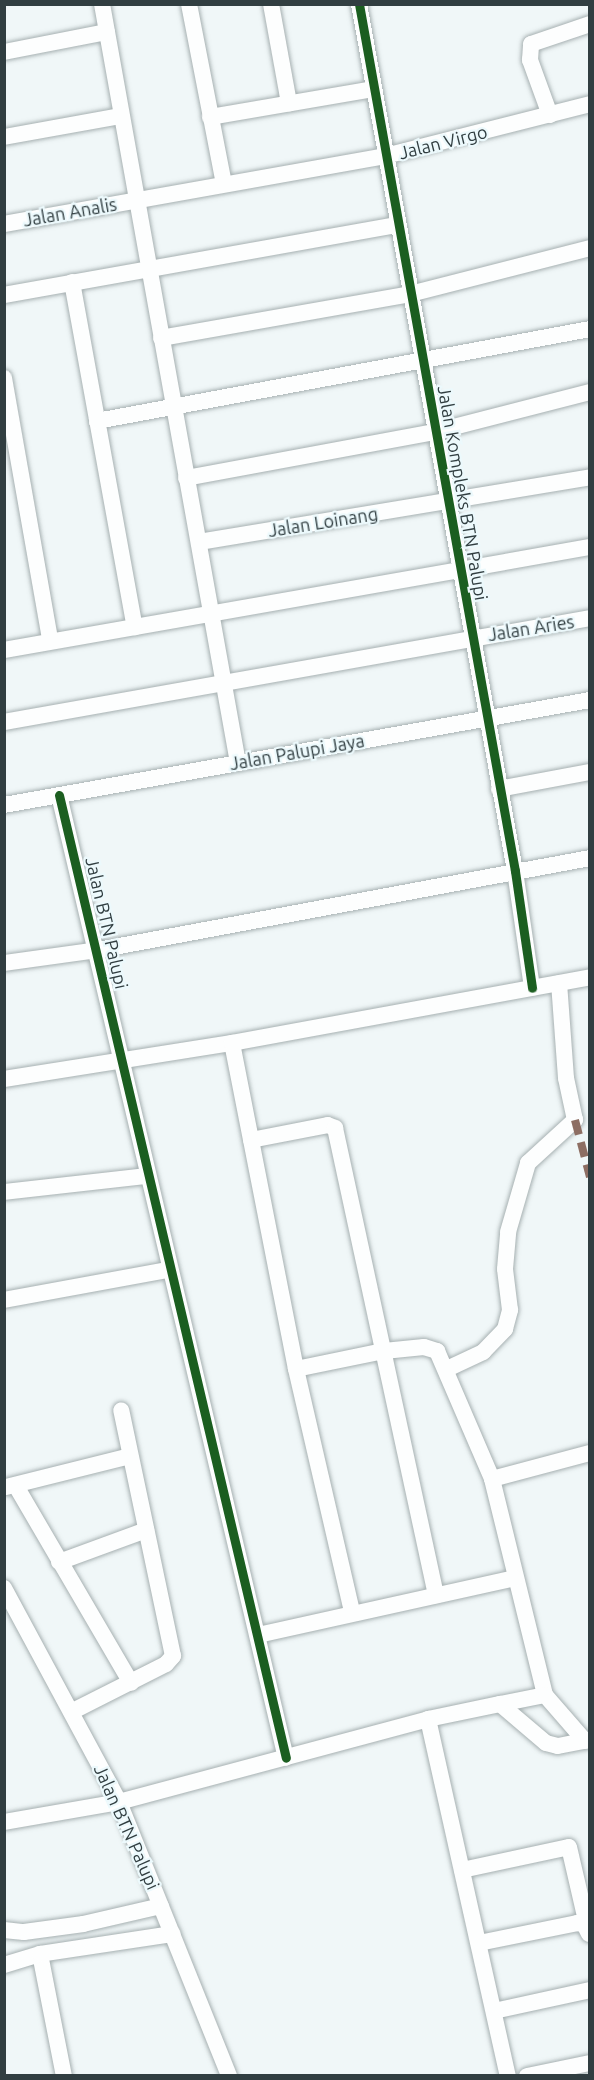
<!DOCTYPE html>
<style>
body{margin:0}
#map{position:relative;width:594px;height:2080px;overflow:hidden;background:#f0f7f8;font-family:Ubuntu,sans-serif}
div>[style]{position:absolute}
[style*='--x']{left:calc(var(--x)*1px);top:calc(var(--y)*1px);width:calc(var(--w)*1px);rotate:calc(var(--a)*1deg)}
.roads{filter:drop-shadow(0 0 2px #a6b0b1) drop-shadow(0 0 2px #a6b0b1)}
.minor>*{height:16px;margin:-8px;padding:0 8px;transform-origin:8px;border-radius:8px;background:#fdfefe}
.quiet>*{height:8px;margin-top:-4px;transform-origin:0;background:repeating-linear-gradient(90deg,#8d6e63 0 15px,transparent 0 23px)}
.cycleway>*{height:9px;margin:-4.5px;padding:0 4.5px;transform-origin:4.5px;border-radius:4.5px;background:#1b5e20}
span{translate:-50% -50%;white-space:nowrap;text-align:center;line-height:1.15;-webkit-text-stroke:4.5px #ecf9fc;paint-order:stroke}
.street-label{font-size:18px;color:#313e41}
.frame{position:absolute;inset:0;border:6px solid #313e41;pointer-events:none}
</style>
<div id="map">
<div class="roads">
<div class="minor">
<i style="--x:102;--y:4;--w:771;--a:79.84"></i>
<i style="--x:189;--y:4;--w:183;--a:79"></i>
<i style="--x:271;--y:4;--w:101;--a:79.7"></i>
<i style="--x:359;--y:4;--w:881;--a:79.8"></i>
<i style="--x:515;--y:871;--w:118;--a:81.7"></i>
<i style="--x:4;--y:52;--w:105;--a:-11"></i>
<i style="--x:550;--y:115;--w:59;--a:-110"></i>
<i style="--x:530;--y:60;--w:16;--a:-86"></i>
<i style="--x:531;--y:44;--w:62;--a:-18.7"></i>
<i style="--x:210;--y:117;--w:166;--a:-9.7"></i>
<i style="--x:4;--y:137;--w:119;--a:-10.2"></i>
<i style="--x:4;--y:224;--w:387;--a:-10.1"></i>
<i style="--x:385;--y:156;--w:211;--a:-14.2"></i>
<i style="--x:72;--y:282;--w:351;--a:79.7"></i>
<i style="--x:4;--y:295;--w:398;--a:-10.1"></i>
<i style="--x:161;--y:338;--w:253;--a:-10"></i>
<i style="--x:410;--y:294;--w:186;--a:-14.3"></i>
<i style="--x:4;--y:378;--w:266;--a:80"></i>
<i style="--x:97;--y:421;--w:502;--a:-10.57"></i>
<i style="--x:186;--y:478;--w:252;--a:-10.5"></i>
<i style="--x:434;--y:432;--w:161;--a:-14.4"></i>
<i style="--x:199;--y:542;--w:396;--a:-9.4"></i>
<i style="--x:4;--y:650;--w:595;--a:-9.97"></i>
<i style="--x:4;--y:722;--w:595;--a:-10.06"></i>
<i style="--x:499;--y:789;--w:93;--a:-10.6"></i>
<i style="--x:59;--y:795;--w:989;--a:76.74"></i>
<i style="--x:4;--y:805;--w:595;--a:-10.16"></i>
<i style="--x:4;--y:963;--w:95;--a:-7.9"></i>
<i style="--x:98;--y:950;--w:501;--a:-10.59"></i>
<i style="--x:232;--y:1043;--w:332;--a:78.9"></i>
<i style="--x:296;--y:1369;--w:249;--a:77"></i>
<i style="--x:4;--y:1079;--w:231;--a:-9"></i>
<i style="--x:232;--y:1043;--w:364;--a:-10.4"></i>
<i style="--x:251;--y:1140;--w:78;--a:-11"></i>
<i style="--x:328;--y:1125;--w:8;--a:23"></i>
<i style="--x:335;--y:1128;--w:478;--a:77.8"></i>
<i style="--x:4;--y:1192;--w:143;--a:-6.4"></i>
<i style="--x:4;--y:1300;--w:167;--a:-10.4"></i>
<i style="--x:296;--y:1369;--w:90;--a:-11.6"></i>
<i style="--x:384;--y:1351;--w:40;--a:-5.7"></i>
<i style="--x:424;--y:1347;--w:14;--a:17"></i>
<i style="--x:437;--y:1351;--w:139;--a:66.7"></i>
<i style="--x:492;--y:1479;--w:222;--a:76.2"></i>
<i style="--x:545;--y:1695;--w:61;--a:49"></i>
<i style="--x:447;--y:1369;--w:40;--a:-25"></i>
<i style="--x:483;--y:1352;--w:32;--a:-46"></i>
<i style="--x:505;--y:1329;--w:20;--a:-75"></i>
<i style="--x:510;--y:1310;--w:41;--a:-97"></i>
<i style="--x:505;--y:1269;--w:37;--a:-85"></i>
<i style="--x:508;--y:1232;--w:72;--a:-73.8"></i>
<i style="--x:528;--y:1163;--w:64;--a:-42.5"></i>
<i style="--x:575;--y:1120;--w:43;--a:-102.1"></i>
<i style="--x:566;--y:1078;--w:95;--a:-94.2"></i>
<i style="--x:492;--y:1479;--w:101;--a:-14.9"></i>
<i style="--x:16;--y:1486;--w:228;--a:59.7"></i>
<i style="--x:6;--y:1487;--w:128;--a:-14"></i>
<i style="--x:59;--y:1562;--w:93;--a:-20.2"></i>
<i style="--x:4;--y:1588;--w:243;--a:61.7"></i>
<i style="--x:119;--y:1802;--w:295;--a:68.1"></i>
<i style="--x:258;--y:1635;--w:263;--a:-12.5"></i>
<i style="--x:500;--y:1704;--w:46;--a:-11.3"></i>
<i style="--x:73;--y:1711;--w:104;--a:-26.8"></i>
<i style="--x:166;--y:1664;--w:11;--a:-49"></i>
<i style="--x:173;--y:1656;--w:251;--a:-101.9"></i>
<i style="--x:428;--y:1719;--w:366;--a:77.4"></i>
<i style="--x:4;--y:1822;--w:117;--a:-9.9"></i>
<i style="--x:119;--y:1802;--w:320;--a:-15"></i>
<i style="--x:428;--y:1719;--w:74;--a:-11.8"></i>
<i style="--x:500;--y:1704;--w:60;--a:40.3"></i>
<i style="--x:546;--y:1743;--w:12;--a:14"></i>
<i style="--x:558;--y:1746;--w:33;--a:-11"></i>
<i style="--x:462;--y:1870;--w:109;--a:-12.1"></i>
<i style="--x:569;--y:1847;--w:84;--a:77"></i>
<i style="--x:4;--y:1930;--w:20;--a:6"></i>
<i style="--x:24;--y:1932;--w:60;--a:-7.7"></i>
<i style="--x:83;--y:1924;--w:80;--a:-13"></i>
<i style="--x:479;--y:1943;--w:100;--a:-11.5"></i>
<i style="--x:577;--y:1923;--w:7;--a:8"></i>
<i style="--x:584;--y:1924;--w:11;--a:63"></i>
<i style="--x:40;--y:1954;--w:124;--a:78.9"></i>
<i style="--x:4;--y:1965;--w:38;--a:-17"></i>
<i style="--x:40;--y:1954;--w:134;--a:-8.6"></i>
<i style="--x:494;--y:2011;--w:98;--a:-12.3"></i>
<i style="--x:527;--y:2076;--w:64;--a:-11.7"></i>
</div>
</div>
<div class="quiet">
<i style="--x:575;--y:1120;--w:59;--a:75.3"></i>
</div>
<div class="cycleway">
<i style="--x:359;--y:4;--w:881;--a:79.8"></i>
<i style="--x:515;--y:871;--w:118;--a:81.7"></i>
<i style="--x:59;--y:795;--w:989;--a:76.74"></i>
</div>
<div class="street-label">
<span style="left:443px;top:142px;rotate:-14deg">Jalan Virgo</span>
<span style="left:70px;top:212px;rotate:-10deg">Jalan Analis</span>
<span style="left:463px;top:493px;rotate:80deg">Jalan Kompleks BTN Palupi</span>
<span style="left:323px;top:522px;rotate:-9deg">Jalan Loinang</span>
<span style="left:531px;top:628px;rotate:-9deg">Jalan Aries</span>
<span style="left:297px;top:752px;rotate:-10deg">Jalan Palupi Jaya</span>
<span style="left:107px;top:923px;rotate:77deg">Jalan BTN Palupi</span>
<span style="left:127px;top:1827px;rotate:66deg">Jalan BTN Palupi</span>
</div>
<div class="frame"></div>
</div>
